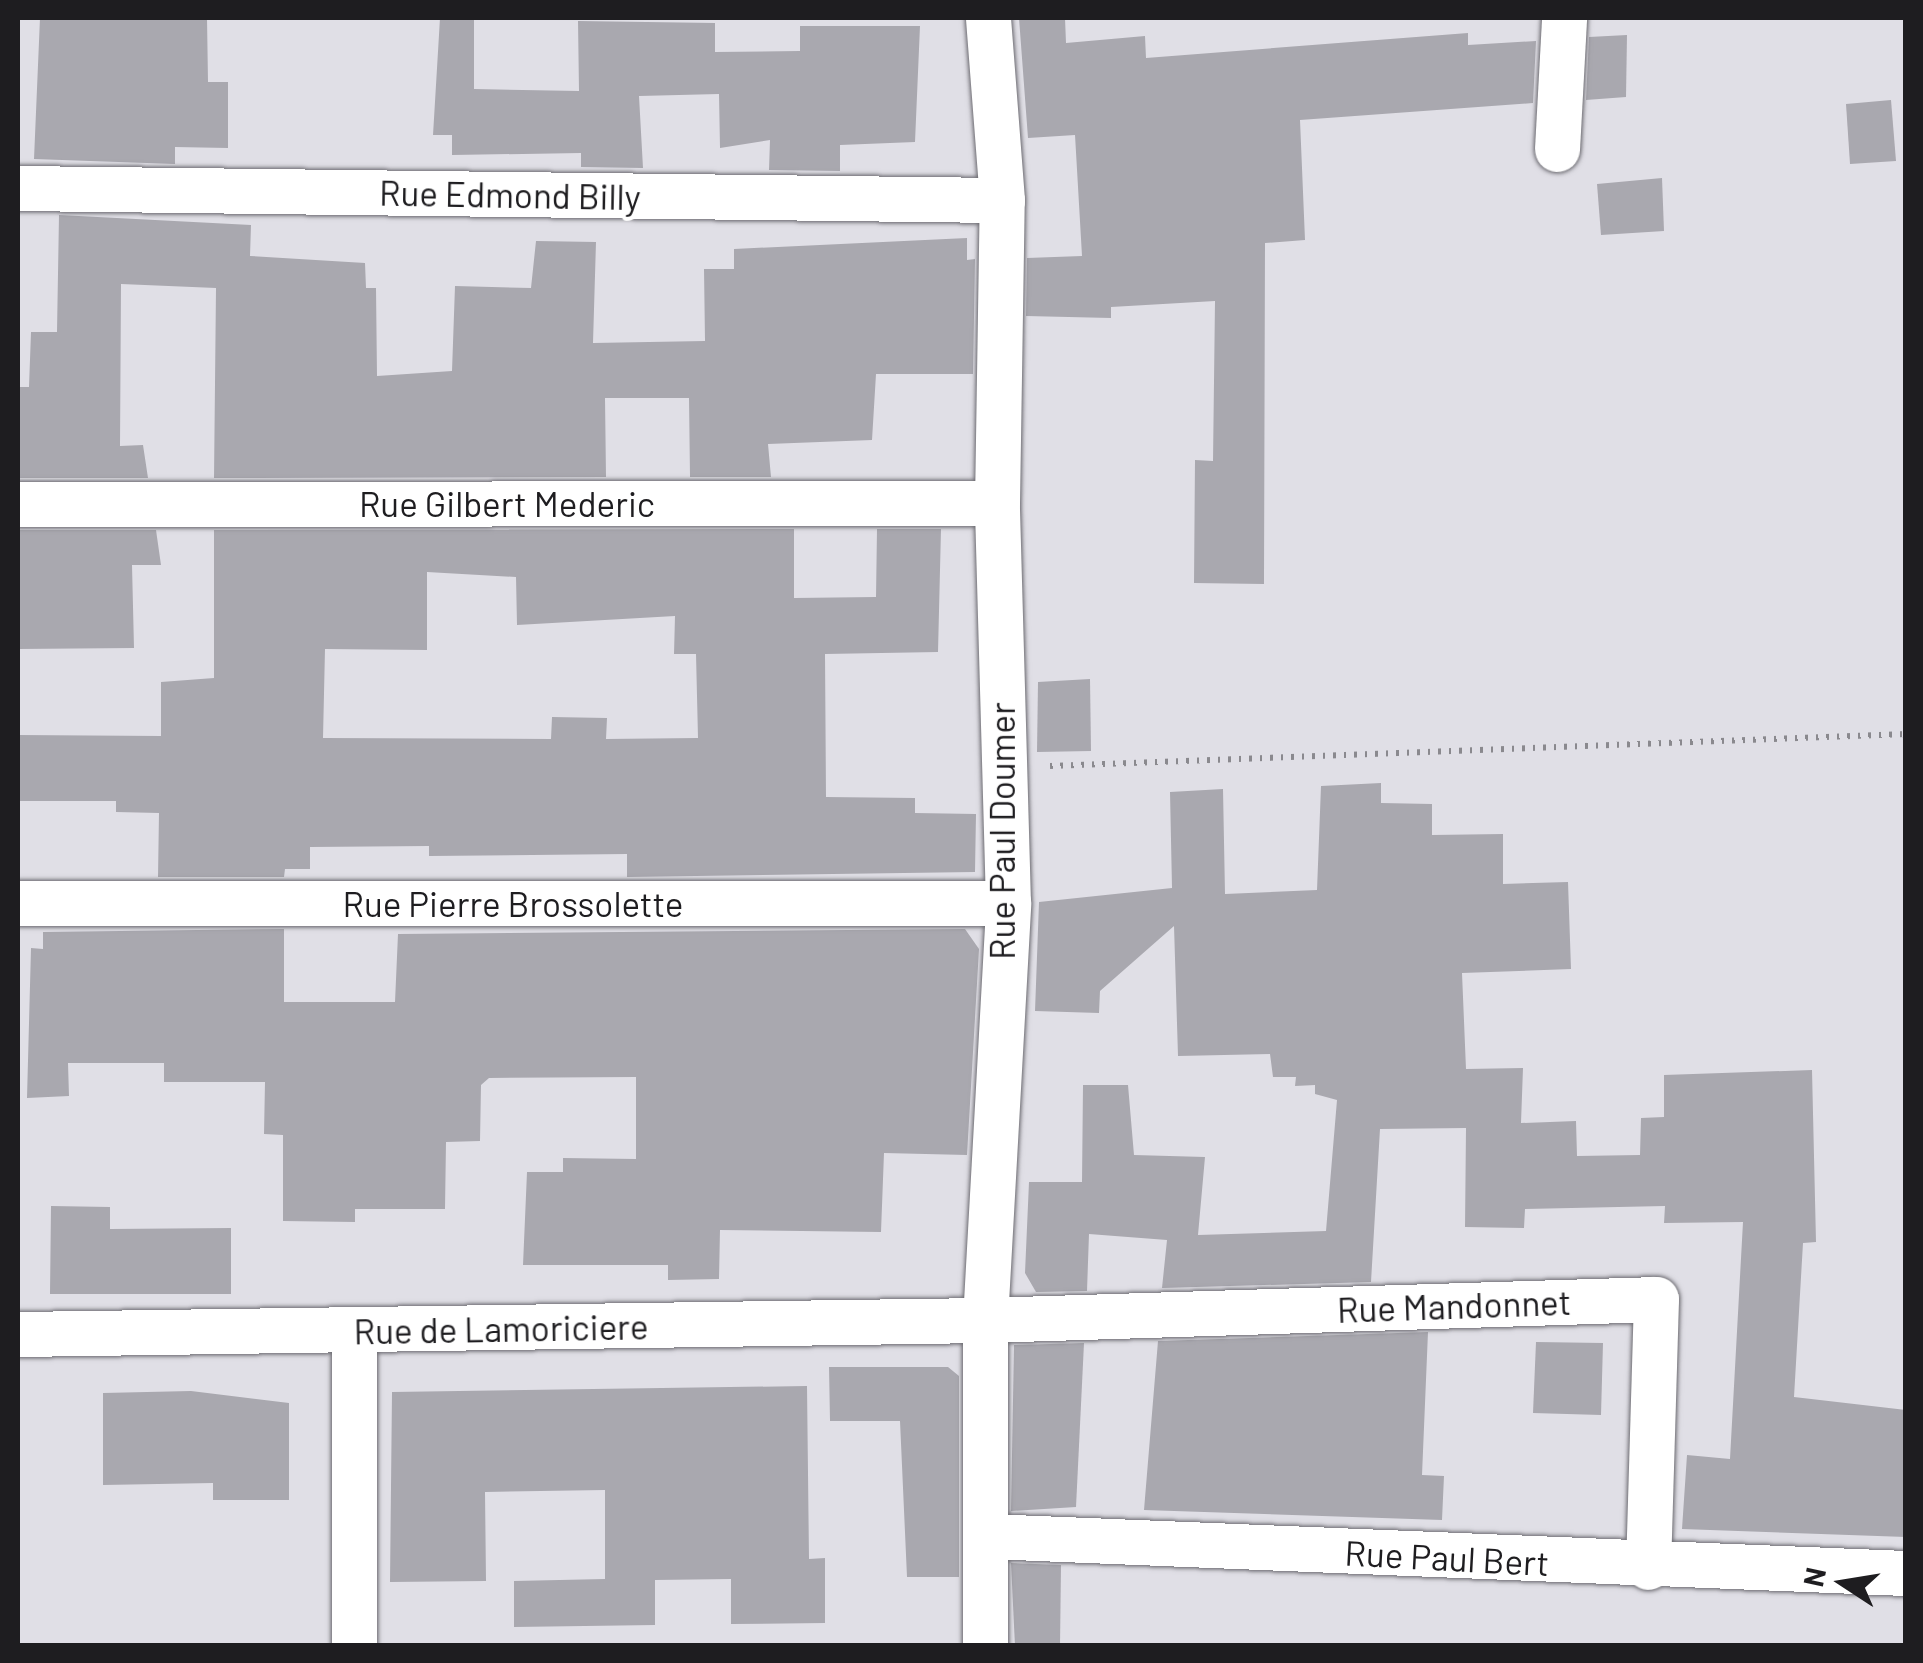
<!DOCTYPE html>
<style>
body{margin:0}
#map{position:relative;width:1923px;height:1663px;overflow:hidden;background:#e0dfe6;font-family:Barlow,sans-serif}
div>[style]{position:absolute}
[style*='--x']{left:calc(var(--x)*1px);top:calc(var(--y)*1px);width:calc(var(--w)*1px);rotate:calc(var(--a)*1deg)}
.building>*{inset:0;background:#a9a8af}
.path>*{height:6px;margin-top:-3px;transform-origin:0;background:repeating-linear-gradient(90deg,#8a898e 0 2.5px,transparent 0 10.5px)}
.roads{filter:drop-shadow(0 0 2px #6d6c72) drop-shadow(0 0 2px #6d6c72)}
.minor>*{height:45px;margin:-22.5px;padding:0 22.5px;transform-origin:22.5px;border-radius:22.5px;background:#fff}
span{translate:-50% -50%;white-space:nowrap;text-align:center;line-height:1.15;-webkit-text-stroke:8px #fff;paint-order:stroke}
.street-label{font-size:35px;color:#1e1d20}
.frame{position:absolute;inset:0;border:20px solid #1e1d20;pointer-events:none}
.north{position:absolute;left:1793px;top:1533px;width:100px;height:100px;-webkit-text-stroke:8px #fff;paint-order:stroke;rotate:282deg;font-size:28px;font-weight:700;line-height:40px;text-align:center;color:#1e1d20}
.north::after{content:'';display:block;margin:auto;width:35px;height:45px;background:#1e1d20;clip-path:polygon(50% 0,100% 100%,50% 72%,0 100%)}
</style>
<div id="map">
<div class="building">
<i style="clip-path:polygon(40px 18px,207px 18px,208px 82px,228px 82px,228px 148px,175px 147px,175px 164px,34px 159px)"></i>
<i style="clip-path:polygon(440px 18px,474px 18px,474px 89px,579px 91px,578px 21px,715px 23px,715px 52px,800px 51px,800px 26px,920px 26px,915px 142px,840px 145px,840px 171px,769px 170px,770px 140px,720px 148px,719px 94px,639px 96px,643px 168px,581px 167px,581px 153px,452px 155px,452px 135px,433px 135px)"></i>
<i style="clip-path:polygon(1019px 18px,1065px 18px,1066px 43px,1145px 36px,1146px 58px,1468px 33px,1468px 45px,1536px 41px,1533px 103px,1300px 120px,1305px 240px,1265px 243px,1264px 584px,1194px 583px,1195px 460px,1213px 461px,1215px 301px,1111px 307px,1111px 318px,1026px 316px,1027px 258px,1082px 256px,1075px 135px,1028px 138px)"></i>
<i style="clip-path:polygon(1627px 35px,1626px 97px,1586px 100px,1589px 37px)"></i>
<i style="clip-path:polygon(1891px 100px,1896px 161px,1850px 164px,1846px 104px)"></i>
<i style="clip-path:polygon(1662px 178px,1664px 231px,1601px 235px,1597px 184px)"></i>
<i style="clip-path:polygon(59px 215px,251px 225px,250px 256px,365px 263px,366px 288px,376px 288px,377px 376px,452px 371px,455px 286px,531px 288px,536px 241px,596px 242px,593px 343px,705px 341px,704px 269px,734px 269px,734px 249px,967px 238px,967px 260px,975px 259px,973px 374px,876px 374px,872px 440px,768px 444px,771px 477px,690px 477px,689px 398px,605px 398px,606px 477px,214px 478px,216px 288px,121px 284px,120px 446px,143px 445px,148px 478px,18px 478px,18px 387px,29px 387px,31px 332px,57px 332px)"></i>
<i style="clip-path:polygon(evenodd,794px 529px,794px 598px,876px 597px,877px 529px,941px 529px,938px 652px,825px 654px,826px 797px,915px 798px,915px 813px,976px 814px,975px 872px,627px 877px,627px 854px,429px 856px,429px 846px,310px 847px,310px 869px,285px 869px,284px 877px,158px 877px,159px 813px,116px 812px,116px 801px,18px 801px,18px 735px,161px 736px,161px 682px,214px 678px,214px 530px,794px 529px,427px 572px,516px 577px,517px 625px,675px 616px,674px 654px,696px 654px,698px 738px,606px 739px,607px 718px,552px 717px,551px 739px,323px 738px,325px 649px,427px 650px,427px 572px)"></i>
<i style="clip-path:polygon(18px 530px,156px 530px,161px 565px,132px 565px,134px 648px,18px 649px)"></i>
<i style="clip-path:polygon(1090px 679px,1091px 751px,1037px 752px,1038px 682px)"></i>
<i style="clip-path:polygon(1381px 783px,1381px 803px,1432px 804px,1432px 835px,1503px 834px,1503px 884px,1568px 882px,1571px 969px,1462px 973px,1466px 1069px,1523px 1068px,1521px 1123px,1576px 1121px,1577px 1156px,1640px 1155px,1641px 1118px,1664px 1117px,1664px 1075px,1812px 1070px,1816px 1242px,1803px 1243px,1794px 1397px,1906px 1410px,1906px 1537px,1682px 1529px,1687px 1455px,1730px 1459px,1743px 1222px,1664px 1223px,1665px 1206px,1525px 1209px,1524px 1228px,1465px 1227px,1466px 1128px,1380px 1129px,1371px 1282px,1162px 1288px,1167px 1240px,1089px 1234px,1087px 1291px,1036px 1292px,1025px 1273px,1029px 1182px,1082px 1182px,1083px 1085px,1128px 1085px,1134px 1155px,1205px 1157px,1198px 1235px,1326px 1231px,1337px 1100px,1315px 1094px,1315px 1085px,1295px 1086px,1296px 1077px,1273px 1077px,1270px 1054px,1178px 1056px,1174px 926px,1100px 991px,1099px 1013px,1035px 1011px,1039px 902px,1172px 888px,1170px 792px,1223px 789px,1225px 894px,1317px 890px,1321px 786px)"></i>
<i style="clip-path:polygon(284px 929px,284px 1002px,395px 1002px,398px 934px,965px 929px,979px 949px,967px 1155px,884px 1153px,881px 1232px,720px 1230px,719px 1279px,668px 1280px,668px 1265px,523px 1265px,527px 1172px,563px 1172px,563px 1158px,636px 1159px,636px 1077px,489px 1078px,481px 1085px,480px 1141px,446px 1142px,445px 1209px,355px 1209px,355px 1222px,283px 1221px,283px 1135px,264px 1134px,265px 1082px,164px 1082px,164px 1063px,68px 1063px,69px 1096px,27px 1098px,31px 948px,43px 949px,43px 932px)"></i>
<i style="clip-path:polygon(51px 1206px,110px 1207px,110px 1229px,231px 1228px,231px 1294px,50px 1294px)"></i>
<i style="clip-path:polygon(1428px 1332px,1422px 1475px,1444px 1476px,1442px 1520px,1144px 1510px,1158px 1341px)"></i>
<i style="clip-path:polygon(1536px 1342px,1603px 1343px,1601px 1415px,1533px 1413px)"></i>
<i style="clip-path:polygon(1084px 1343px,1076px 1507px,1011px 1511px,1014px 1345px)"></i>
<i style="clip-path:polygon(829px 1367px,948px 1367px,959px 1376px,959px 1577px,907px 1577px,900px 1421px,830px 1421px)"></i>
<i style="clip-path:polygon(807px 1386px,809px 1559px,825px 1558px,825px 1623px,731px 1624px,731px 1579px,655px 1580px,655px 1625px,514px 1627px,514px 1581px,605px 1579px,605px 1490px,485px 1492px,486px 1581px,390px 1582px,392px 1392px)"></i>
<i style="clip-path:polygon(191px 1391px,289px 1403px,289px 1500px,213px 1500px,213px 1483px,103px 1485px,103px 1393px)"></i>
<i style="clip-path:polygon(1011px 1563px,1061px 1565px,1060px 1646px,1015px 1646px)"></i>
</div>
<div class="path">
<i style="--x:1050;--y:766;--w:857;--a:-2.14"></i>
</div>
<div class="roads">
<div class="minor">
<i style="--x:1557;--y:149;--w:131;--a:-86.9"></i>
<i style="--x:18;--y:188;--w:984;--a:0.7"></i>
<i style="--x:18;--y:504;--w:979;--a:-0.06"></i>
<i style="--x:18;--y:903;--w:990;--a:0"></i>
<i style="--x:354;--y:1331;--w:315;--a:90"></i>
<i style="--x:18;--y:1334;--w:967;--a:-0.83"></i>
<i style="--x:985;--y:1320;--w:671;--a:-1.79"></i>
<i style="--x:1656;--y:1299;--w:268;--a:91.7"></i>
<i style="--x:988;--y:1536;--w:919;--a:2.31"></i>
<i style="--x:985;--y:1646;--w:326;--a:-90"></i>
<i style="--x:985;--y:1320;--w:418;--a:-86.8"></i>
<i style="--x:1008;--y:903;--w:400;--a:-91.6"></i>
<i style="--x:997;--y:503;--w:303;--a:-89.1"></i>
<i style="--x:1002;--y:200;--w:183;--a:-94.4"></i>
</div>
</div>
<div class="street-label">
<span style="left:510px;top:194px;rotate:1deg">Rue Edmond Billy</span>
<span style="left:507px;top:503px">Rue Gilbert Mederic</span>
<span style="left:1001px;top:831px;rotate:-90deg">Rue Paul Doumer</span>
<span style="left:513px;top:903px">Rue Pierre Brossolette</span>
<span style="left:1454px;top:1305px;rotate:-2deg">Rue Mandonnet</span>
<span style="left:501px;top:1328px;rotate:-1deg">Rue de Lamoriciere</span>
<span style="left:1447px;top:1557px;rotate:3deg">Rue Paul Bert</span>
</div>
<div class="frame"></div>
<div class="north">N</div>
</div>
